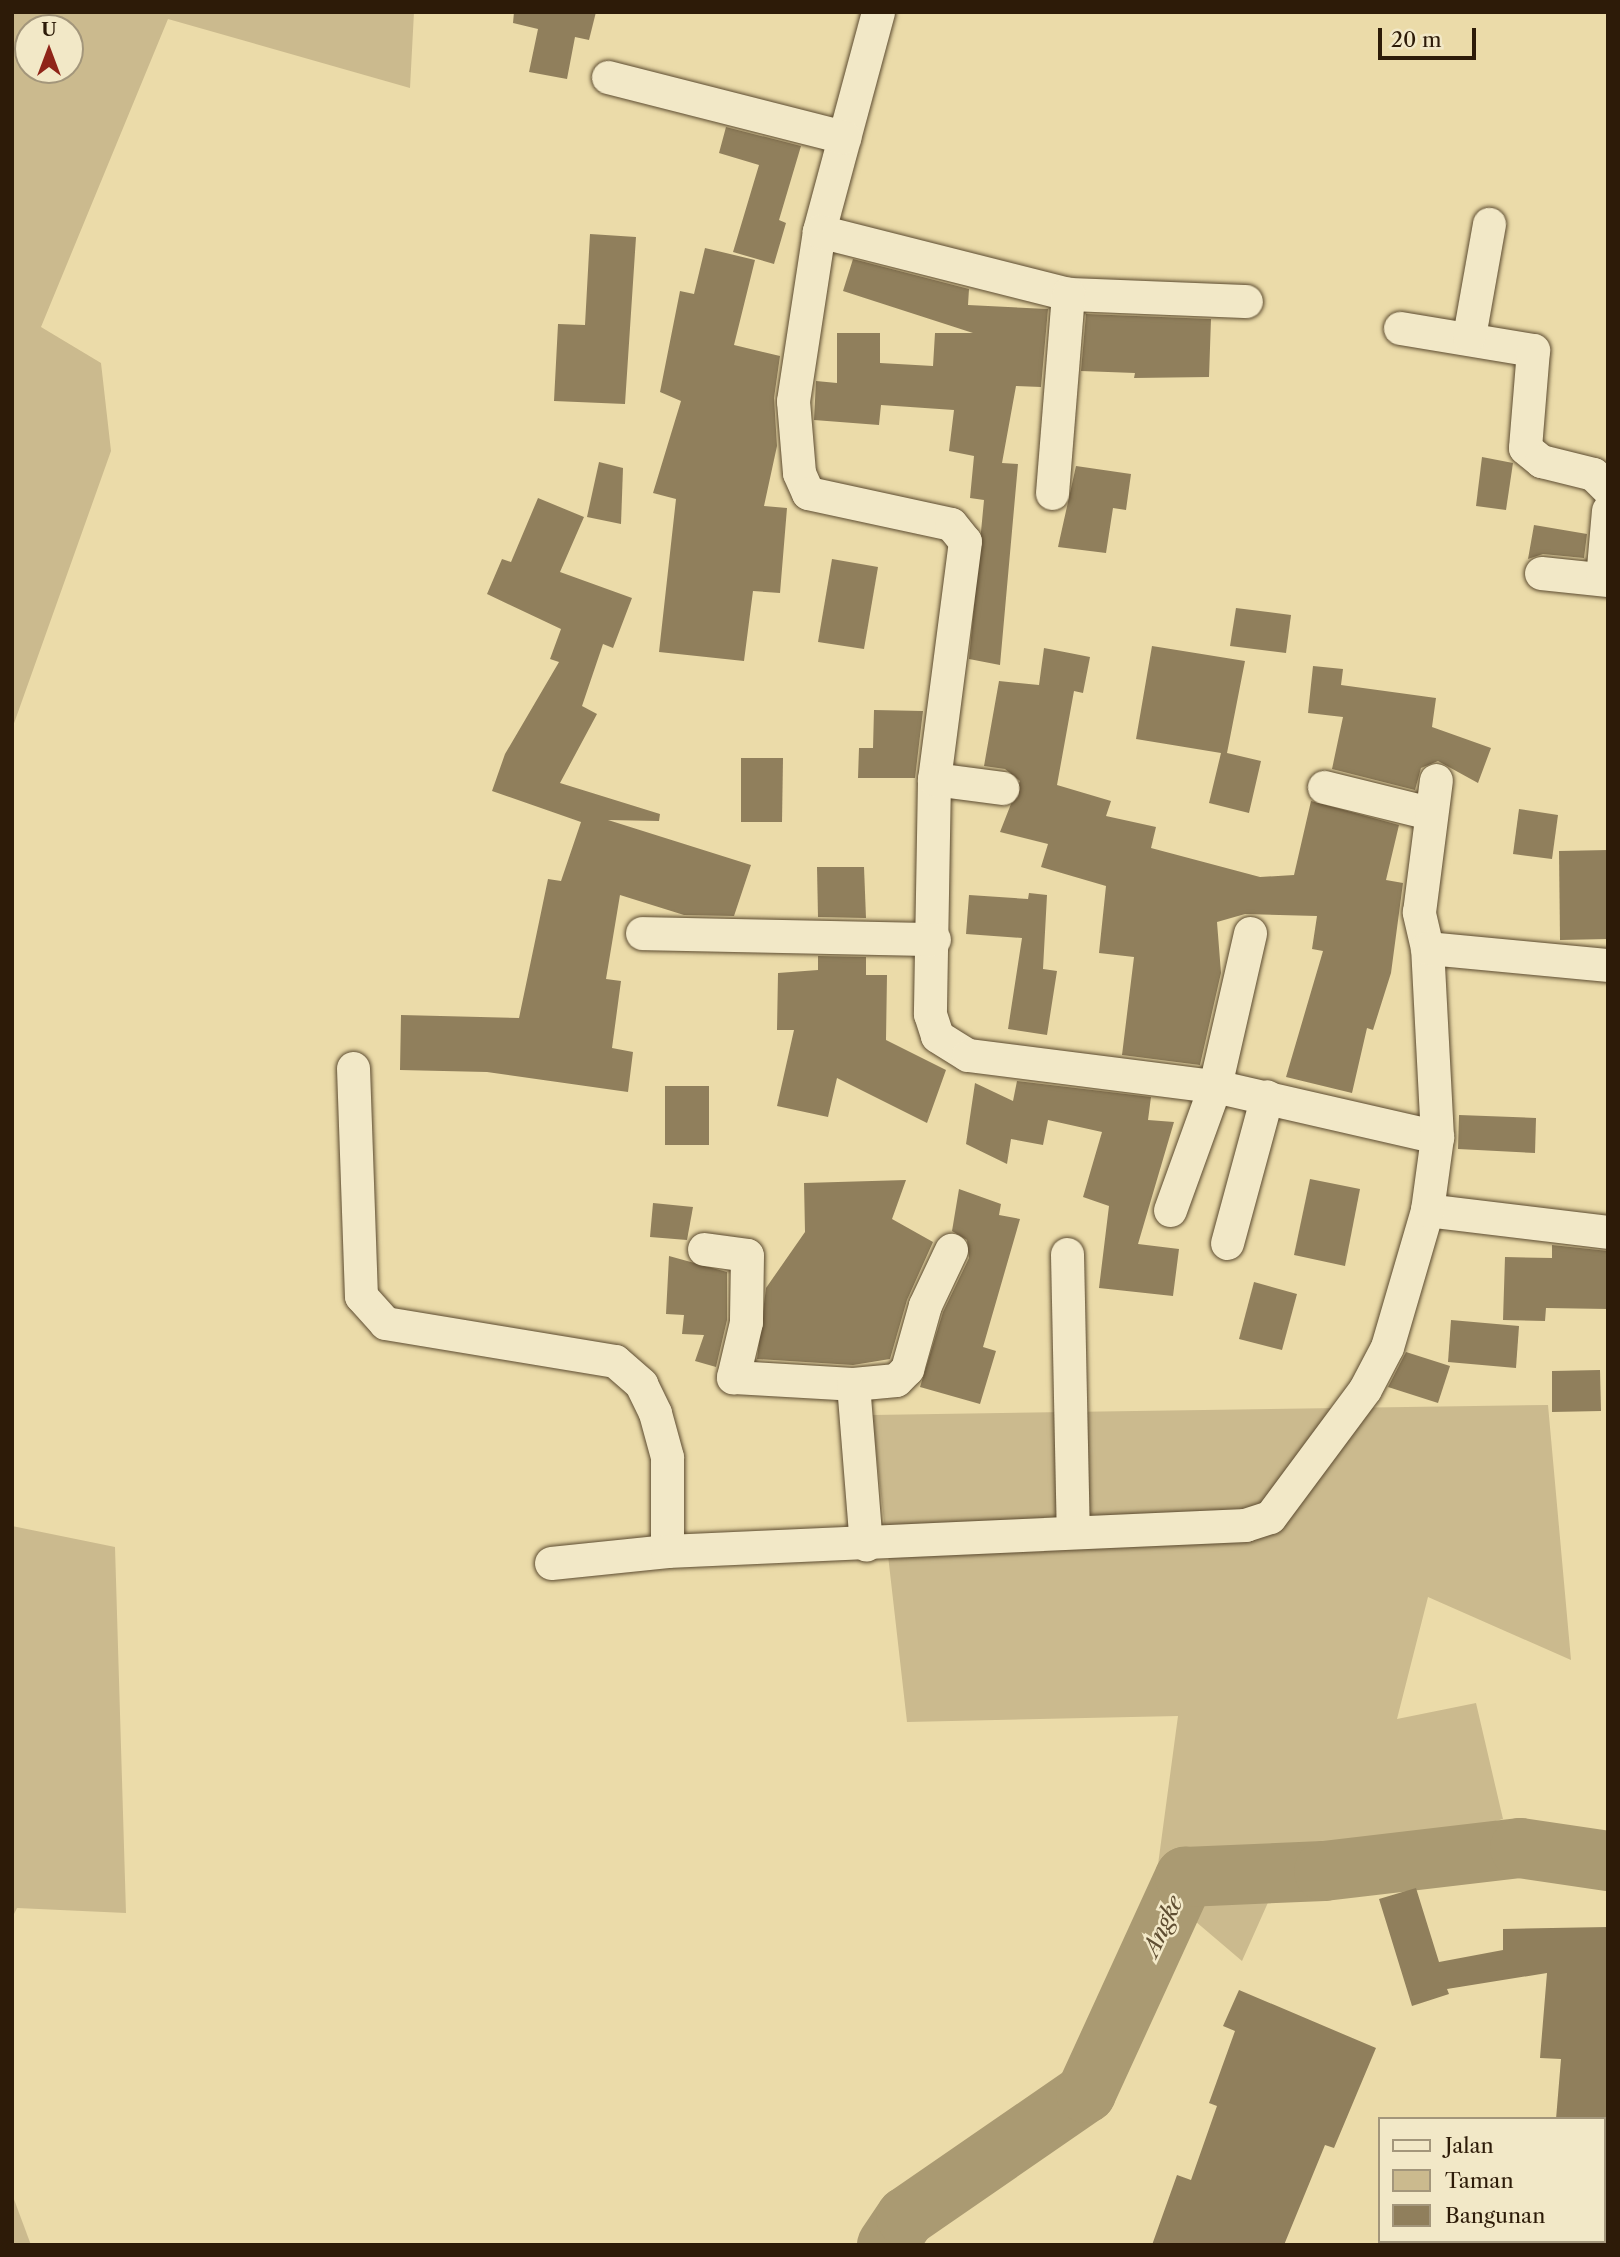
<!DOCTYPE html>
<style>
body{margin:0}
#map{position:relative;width:1620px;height:2257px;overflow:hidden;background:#ebdba9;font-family:"Libre Caslon Text",serif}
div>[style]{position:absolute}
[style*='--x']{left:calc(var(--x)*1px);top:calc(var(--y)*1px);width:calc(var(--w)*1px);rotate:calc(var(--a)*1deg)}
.green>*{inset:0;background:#cbba8e}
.river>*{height:60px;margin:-30px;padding:0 30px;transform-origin:30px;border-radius:30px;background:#aa9a72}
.building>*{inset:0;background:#907f5c}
.roads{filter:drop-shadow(0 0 2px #5c4b30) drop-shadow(0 0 2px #5c4b30)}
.minor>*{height:33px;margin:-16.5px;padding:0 16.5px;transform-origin:16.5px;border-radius:16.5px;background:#f2e8c7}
span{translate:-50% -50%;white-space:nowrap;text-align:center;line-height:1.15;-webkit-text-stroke:5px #f2e8c7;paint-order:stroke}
.water-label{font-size:23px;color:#5f4e32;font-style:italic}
.frame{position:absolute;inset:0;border:14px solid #2d1b08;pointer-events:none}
.legend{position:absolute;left:1378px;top:2117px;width:228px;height:126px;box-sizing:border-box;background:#f2e8c7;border:2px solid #a3967b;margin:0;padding:9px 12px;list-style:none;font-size:21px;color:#2d1b08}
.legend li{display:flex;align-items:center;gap:14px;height:35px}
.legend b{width:35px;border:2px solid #a3967b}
.north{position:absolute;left:14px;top:14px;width:70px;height:70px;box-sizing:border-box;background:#f2e8c7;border:2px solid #a3967b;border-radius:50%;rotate:0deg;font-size:19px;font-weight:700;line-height:28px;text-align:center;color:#2d1b08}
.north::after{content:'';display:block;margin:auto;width:24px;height:32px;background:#8f2418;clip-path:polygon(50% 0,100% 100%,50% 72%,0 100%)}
.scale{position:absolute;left:1378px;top:28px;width:98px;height:32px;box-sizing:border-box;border:4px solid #2d1b08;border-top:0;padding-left:9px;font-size:21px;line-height:24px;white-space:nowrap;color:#2d1b08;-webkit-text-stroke:5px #f2e8c7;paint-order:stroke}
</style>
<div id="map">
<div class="green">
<i style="clip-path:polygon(evenodd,12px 12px,414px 12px,410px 88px,168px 19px,41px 327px,101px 363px,111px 451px,12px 729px,12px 12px,28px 28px,70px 28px,70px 70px,28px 70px,28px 28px)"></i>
<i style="clip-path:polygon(1548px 1405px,1571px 1660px,1428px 1597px,1397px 1719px,1476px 1703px,1503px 1819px,1278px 1880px,1242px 1961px,1155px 1887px,1178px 1716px,907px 1722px,872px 1415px)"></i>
<i style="clip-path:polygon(12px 1526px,115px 1547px,126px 1913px,17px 1908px,12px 1918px)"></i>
<i style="clip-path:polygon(12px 2194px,31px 2245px,12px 2245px)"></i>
</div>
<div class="river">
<i style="--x:887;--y:2245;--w:34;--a:-56"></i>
<i style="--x:906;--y:2217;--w:219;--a:-34.6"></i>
<i style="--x:1086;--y:2093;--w:238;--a:-65.4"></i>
<i style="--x:1185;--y:1877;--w:139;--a:-2.5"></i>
<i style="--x:1324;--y:1871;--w:197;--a:-6.7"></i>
<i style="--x:1520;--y:1848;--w:89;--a:8.4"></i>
</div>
<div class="building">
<i style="clip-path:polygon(514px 12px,596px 12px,589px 40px,575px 37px,567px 79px,529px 72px,538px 29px,513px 23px)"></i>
<i style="clip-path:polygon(726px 127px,801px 146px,779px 220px,786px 223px,774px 264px,733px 252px,759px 165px,719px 153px)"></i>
<i style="clip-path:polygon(590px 234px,636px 237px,625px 404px,554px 401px,558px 324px,585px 325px)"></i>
<i style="clip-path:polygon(705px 248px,755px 260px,734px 345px,780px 356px,774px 398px,777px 446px,764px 506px,787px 508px,780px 593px,753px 591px,744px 661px,659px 652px,676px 499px,653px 493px,681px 401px,660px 392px,680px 291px,694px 294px)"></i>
<i style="clip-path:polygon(853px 259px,969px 289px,968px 305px,1048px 309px,1041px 387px,1016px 386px,1002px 463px,1018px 464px,1000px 665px,969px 659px,984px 500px,970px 498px,974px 456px,949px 451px,954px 410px,881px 405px,879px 425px,814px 420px,816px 381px,837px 383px,837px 333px,880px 333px,880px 363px,933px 366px,935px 333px,973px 333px,843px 291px)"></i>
<i style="clip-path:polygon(1086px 314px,1211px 319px,1209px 377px,1134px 378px,1135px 373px,1081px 371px)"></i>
<i style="clip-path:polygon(1482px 457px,1513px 463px,1506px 510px,1476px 506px)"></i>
<i style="clip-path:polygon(599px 462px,623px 468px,621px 524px,587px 517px)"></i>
<i style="clip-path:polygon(1076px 466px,1131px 474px,1126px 510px,1113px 508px,1106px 553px,1058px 547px)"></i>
<i style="clip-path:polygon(538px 498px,584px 517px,560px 572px,632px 598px,613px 648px,603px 644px,582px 706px,597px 714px,560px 783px,660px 814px,659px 821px,608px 820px,751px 865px,734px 916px,684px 915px,620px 895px,606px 979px,621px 981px,612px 1048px,633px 1052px,628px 1092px,487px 1072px,400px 1070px,401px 1015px,519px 1018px,548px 879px,561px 881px,581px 822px,492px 791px,505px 754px,559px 662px,550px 659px,561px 629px,487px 594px,502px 559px,511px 562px)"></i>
<i style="clip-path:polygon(1534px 525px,1587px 534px,1584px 558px,1543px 554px,1528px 559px)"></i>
<i style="clip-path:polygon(832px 559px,878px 567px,864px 649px,818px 642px)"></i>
<i style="clip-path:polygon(1236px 608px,1291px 615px,1286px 653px,1230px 646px)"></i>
<i style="clip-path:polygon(1152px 646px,1245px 661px,1227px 753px,1261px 761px,1249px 813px,1209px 803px,1221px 753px,1136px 739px)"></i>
<i style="clip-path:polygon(1044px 648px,1090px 657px,1083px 693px,1074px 691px,1057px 785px,1111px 801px,1106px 816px,1156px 827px,1151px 848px,1260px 877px,1294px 875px,1311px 801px,1399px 825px,1386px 880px,1403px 883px,1391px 973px,1373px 1030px,1367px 1028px,1352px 1093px,1286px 1077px,1323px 951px,1312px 949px,1317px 916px,1245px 914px,1217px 922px,1221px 973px,1200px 1065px,1122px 1055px,1134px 957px,1099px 953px,1106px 886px,1041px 867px,1048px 844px,1000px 832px,1020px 781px,1005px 769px,984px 766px,999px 681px,1039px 685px)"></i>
<i style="clip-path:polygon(1313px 666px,1343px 669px,1341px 685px,1436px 698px,1432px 727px,1491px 748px,1478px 783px,1438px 761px,1421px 768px,1415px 790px,1332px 769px,1343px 717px,1308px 713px)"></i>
<i style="clip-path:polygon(874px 710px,923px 711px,915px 778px,858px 778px,859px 748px,873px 748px)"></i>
<i style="clip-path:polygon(741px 758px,783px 758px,782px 822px,741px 822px)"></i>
<i style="clip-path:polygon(1519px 809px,1558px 815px,1552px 859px,1513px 854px)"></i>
<i style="clip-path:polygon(1608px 850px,1608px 939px,1560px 940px,1559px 851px)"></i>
<i style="clip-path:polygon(817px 867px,864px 867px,866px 918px,818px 917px)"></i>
<i style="clip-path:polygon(1029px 893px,1047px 895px,1043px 969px,1057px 971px,1047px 1035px,1008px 1029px,1022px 938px,966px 934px,969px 895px,1028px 899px)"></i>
<i style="clip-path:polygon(818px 956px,866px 957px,866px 975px,887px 975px,886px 1040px,946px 1070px,927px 1123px,837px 1078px,828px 1117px,777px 1106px,794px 1030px,777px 1030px,778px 973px,818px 970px)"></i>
<i style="clip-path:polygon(1017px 1081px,1151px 1097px,1148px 1120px,1174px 1122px,1138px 1244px,1179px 1249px,1173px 1296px,1099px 1288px,1109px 1206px,1083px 1197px,1102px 1132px,1048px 1120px,1043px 1145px,1011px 1139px,1007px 1164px,966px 1144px,975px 1083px,1013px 1101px)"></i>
<i style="clip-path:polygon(665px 1086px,709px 1086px,709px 1145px,665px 1145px)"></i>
<i style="clip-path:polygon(1459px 1115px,1536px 1118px,1535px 1153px,1458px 1149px)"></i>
<i style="clip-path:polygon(1310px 1179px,1360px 1189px,1345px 1266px,1294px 1255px)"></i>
<i style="clip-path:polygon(906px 1180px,892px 1219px,933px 1242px,907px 1300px,890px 1359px,853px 1365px,757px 1359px,766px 1288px,805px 1232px,804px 1183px)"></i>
<i style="clip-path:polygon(959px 1189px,1001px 1204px,999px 1215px,1020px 1219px,983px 1347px,996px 1351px,980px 1404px,920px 1387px,943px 1312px,969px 1258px,967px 1240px,952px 1231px)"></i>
<i style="clip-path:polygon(653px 1203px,693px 1207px,687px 1240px,650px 1237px)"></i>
<i style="clip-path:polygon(1552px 1245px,1608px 1251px,1608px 1309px,1546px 1308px,1545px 1321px,1503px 1320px,1505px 1257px,1552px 1258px)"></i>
<i style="clip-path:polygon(669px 1256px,727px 1272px,727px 1320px,716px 1367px,695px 1361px,704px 1335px,682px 1334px,684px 1315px,666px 1314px)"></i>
<i style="clip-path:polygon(1254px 1282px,1297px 1294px,1282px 1350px,1239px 1339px)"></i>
<i style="clip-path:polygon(1451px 1320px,1519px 1326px,1516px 1368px,1448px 1362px)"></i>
<i style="clip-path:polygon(1406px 1352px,1450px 1366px,1438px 1403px,1388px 1387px)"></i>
<i style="clip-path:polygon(1600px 1370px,1601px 1411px,1552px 1412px,1552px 1371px)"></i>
<i style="clip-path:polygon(1416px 1888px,1439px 1962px,1503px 1950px,1503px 1929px,1608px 1927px,1608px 2119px,1556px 2119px,1561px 2059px,1540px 2058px,1547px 1973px,1447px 1989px,1449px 1994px,1412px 2006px,1379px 1899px)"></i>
<i style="clip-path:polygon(1239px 1990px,1376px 2048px,1334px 2148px,1325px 2145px,1284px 2245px,1152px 2245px,1177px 2175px,1191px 2180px,1217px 2106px,1209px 2103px,1235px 2031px,1223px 2026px)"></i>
</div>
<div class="roads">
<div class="minor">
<i style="--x:878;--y:12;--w:227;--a:105.1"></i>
<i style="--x:819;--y:231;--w:172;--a:98.7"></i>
<i style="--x:793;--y:401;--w:72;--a:85.2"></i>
<i style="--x:799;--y:473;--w:22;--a:66"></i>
<i style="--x:808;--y:493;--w:146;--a:12.2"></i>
<i style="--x:951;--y:524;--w:22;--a:51"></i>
<i style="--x:965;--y:541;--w:240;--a:97.4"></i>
<i style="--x:934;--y:779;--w:235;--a:91"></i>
<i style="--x:930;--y:1014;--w:23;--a:72"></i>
<i style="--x:937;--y:1036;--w:36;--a:32"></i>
<i style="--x:968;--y:1055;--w:249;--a:7.2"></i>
<i style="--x:1215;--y:1086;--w:228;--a:12.9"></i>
<i style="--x:608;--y:77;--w:244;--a:14.3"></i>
<i style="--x:819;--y:231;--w:257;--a:14.2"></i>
<i style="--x:1068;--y:294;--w:178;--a:2.3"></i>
<i style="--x:1400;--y:328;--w:135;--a:9.4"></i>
<i style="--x:1533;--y:350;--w:98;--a:94.7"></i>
<i style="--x:1525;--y:448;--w:21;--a:39"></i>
<i style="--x:1541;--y:461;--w:54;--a:14"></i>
<i style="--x:1593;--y:474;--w:21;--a:45"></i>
<i style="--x:1469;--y:336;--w:114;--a:-79.9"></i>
<i style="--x:1052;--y:493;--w:200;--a:-85.4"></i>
<i style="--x:1541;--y:573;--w:67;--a:6"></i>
<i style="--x:1602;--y:579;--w:69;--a:-85"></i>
<i style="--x:934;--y:779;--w:69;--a:7.5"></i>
<i style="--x:1324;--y:787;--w:109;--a:13.8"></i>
<i style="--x:642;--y:933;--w:292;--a:1.2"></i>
<i style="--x:1427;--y:948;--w:37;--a:-103"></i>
<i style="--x:1419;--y:912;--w:133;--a:-82.7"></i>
<i style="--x:353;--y:1068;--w:228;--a:88"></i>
<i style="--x:361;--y:1296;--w:36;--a:48"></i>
<i style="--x:385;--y:1323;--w:233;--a:9.4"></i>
<i style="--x:615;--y:1361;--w:35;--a:41"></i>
<i style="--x:641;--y:1384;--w:32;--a:64"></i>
<i style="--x:655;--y:1413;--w:46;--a:74.7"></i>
<i style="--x:667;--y:1457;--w:94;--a:90"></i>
<i style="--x:1170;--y:1210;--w:132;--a:-70.1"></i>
<i style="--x:1215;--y:1086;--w:157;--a:-77.1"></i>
<i style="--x:1427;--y:1210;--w:182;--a:6.9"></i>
<i style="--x:1227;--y:1243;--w:152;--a:-74.8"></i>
<i style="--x:704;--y:1249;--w:43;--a:7.9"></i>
<i style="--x:747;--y:1255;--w:67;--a:90.9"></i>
<i style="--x:746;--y:1322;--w:57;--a:103.3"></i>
<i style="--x:733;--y:1377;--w:120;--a:3.3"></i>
<i style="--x:853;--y:1384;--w:161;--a:85.4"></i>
<i style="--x:1067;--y:1254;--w:276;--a:88.8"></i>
<i style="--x:853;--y:1384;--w:43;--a:-5.3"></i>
<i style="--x:896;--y:1380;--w:16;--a:-45"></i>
<i style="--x:907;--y:1369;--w:66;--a:-74.3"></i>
<i style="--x:925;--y:1305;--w:61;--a:-64.7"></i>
<i style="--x:551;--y:1563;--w:117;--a:-5.9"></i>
<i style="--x:667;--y:1551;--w:579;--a:-2.58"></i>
<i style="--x:1245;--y:1525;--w:26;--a:-18"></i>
<i style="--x:1270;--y:1517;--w:159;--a:-53.4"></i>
<i style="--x:1365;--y:1389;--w:47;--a:-62.4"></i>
<i style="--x:1387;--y:1347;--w:143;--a:-73.7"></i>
<i style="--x:1427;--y:1210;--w:74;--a:-82.2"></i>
<i style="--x:1437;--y:1137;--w:189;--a:-93"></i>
<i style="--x:1427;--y:948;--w:182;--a:5.4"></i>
</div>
</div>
<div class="water-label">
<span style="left:1163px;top:1926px;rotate:-65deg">Angke</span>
</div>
<div class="frame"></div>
<ul class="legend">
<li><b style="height:9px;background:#f2e8c7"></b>Jalan</li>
<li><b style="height:19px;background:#cbba8e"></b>Taman</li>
<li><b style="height:19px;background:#907f5c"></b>Bangunan</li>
</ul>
<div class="north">U</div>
<div class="scale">20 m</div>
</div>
